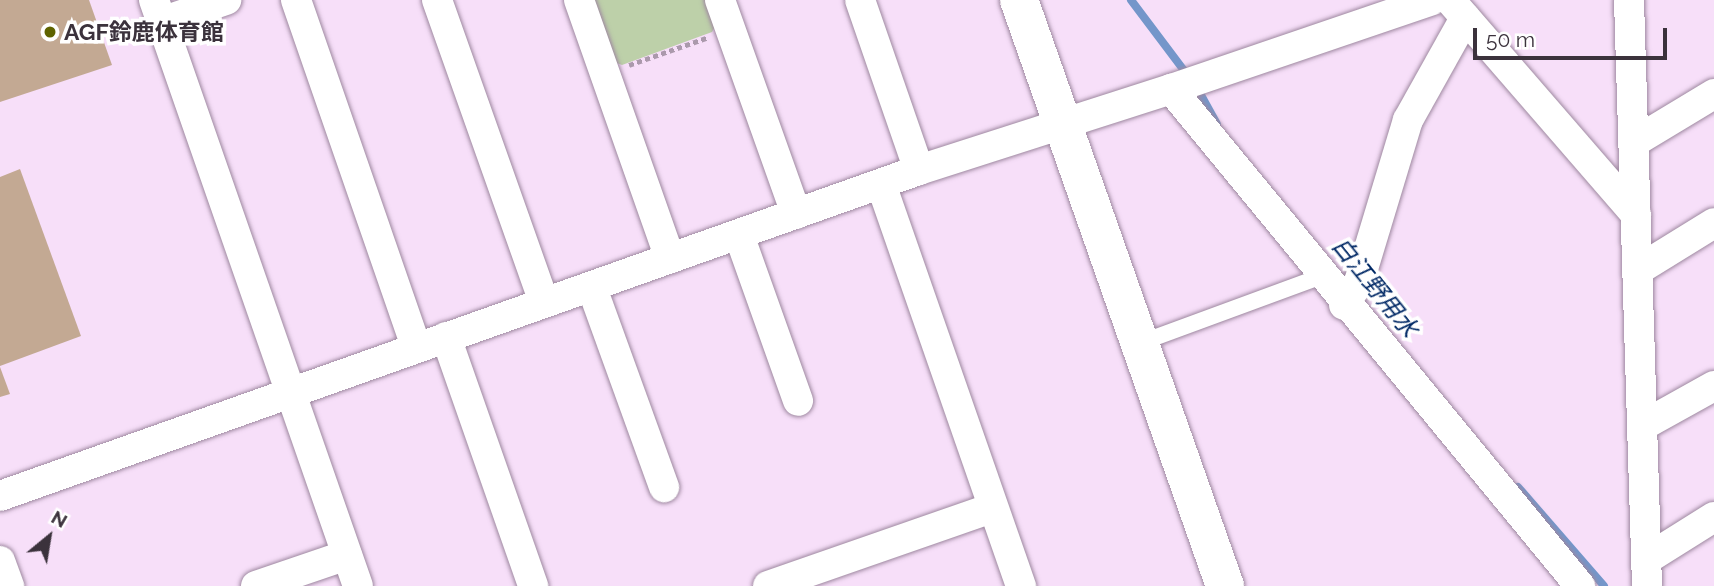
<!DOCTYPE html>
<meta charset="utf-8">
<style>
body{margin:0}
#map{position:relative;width:1714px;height:586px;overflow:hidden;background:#f7dff9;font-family:Raleway,"Noto Sans JP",sans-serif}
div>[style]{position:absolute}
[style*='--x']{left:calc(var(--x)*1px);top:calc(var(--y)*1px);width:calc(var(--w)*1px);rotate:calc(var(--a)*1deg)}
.green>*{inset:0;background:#bdd0a9}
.stream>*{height:8px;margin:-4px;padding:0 4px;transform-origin:4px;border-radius:4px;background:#7496ca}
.building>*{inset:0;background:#c3a993}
.path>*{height:4.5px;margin-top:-2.25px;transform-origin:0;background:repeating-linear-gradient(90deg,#ab99ac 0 5px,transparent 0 8.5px)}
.roads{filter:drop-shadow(0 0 2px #9e88a0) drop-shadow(0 0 2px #9e88a0)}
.lane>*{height:16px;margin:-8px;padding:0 8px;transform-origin:8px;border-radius:8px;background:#fff}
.street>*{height:30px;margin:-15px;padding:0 15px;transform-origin:15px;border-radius:15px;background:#fff}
.secondary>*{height:38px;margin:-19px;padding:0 19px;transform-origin:19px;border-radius:19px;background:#fff}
.dots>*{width:19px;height:19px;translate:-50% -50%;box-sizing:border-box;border:4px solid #fff;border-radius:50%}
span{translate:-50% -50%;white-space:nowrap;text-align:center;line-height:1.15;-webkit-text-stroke:7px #fff;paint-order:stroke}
.poi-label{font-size:23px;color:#3b323c;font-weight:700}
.left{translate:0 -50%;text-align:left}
.water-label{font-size:24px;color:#002865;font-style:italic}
.north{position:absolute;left:14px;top:502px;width:70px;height:70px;-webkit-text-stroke:5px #fff;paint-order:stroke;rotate:30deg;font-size:19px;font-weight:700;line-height:28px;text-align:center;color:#3b323c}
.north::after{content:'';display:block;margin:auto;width:24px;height:32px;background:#3b323c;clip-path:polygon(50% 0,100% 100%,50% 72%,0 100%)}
.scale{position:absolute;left:1473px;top:28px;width:194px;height:32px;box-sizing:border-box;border:4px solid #3b323c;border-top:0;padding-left:9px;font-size:21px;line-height:24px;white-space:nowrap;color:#3b323c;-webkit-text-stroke:5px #fff;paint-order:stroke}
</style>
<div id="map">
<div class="green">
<i style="clip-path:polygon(588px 0,709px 0,717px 23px,712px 32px,622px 65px,609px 60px)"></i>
</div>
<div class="stream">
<i style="--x:1131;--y:0;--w:95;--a:53.1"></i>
<i style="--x:1196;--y:86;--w:43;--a:61.1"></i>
<i style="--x:1518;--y:487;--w:131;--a:49"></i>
</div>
<div class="building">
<i style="clip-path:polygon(0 0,89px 0,112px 65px,0 102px)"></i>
<i style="clip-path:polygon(20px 169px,81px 336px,0 366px,0 177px)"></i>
<i style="clip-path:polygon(0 367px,10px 394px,0 397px)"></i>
</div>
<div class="path">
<i style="--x:629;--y:65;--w:82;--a:-19.3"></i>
</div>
<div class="roads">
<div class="lane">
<i style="--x:1140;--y:343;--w:194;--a:-20.2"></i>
</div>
<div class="street">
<i style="--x:154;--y:0;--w:620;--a:70.81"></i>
<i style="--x:296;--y:0;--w:366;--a:70.9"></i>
<i style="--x:437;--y:0;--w:320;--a:70.5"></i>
<i style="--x:579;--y:0;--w:274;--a:70.6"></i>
<i style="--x:720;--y:0;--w:227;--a:70.4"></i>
<i style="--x:860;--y:0;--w:180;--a:70.9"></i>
<i style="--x:1450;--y:0;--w:284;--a:49.1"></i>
<i style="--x:1629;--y:0;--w:586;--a:88.24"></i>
<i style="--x:161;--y:22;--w:69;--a:-18.7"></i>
<i style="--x:1171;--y:89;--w:276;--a:-18.8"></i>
<i style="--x:1636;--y:141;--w:91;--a:-31.1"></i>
<i style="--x:881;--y:184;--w:426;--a:70.8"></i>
<i style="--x:739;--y:235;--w:176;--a:70.4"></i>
<i style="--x:1638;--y:270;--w:89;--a:-31.7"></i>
<i style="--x:592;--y:288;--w:212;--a:70.1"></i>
<i style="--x:1344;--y:305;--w:27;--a:-57"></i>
<i style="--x:1359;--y:282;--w:169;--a:-73.2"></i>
<i style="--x:1408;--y:120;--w:117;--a:-60.8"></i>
<i style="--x:446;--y:337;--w:264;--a:70.7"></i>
<i style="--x:1642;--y:426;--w:82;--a:-29.1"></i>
<i style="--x:0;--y:496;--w:975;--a:-19.53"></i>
<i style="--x:919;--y:170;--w:265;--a:-17.8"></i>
<i style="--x:1171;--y:89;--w:644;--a:50.55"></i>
<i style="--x:1647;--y:559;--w:79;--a:-32.1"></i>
<i style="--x:0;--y:561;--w:27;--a:70"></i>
<i style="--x:256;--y:586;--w:96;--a:-18.8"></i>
<i style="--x:768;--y:586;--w:237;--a:-19.2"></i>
</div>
<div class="secondary">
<i style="--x:1019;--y:0;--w:621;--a:70.63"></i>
</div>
</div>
<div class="dots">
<i style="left:50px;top:32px;background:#5e6300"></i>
</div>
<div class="poi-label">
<span class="left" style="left:64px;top:32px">AGF鈴鹿体育館</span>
</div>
<div class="water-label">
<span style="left:1375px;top:287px;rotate:51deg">白江野用水</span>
</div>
<div class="north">N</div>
<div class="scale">50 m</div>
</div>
